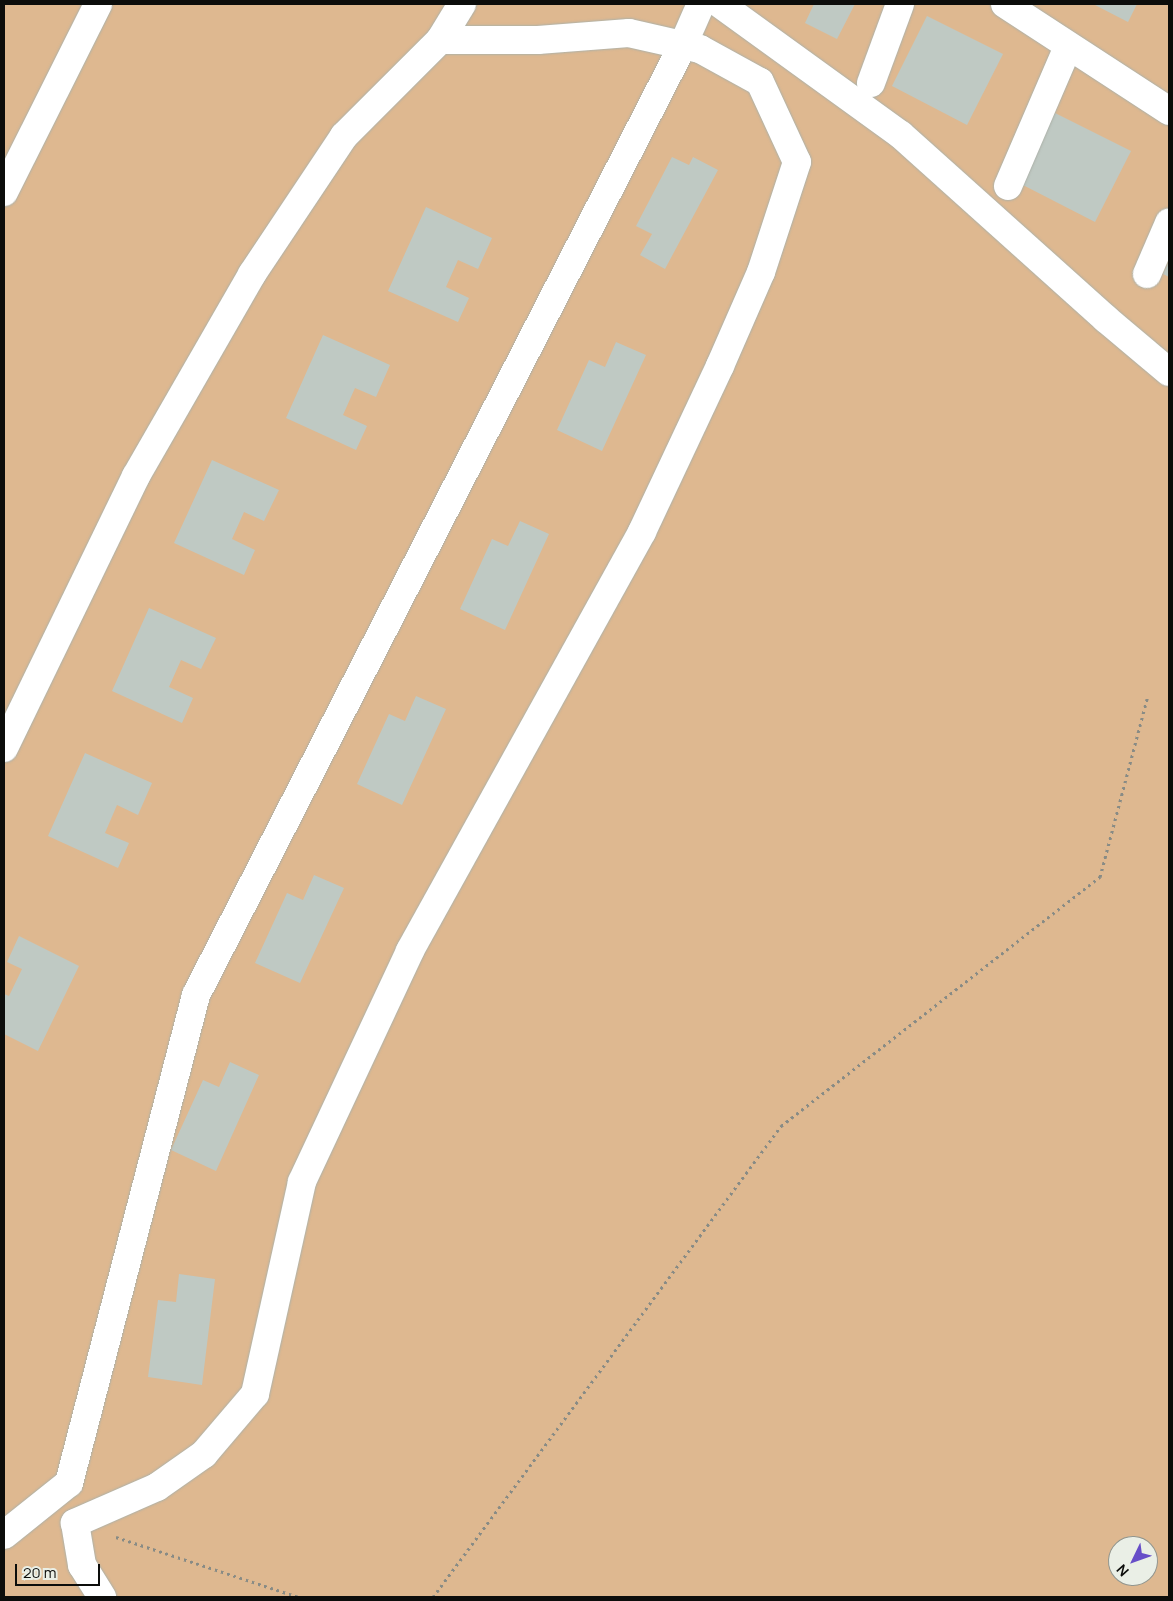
<!DOCTYPE html>
<style>
body{margin:0}
#map{position:relative;width:1173px;height:1601px;overflow:hidden;background:#eaefe6;font-family:Manrope,sans-serif}
div>[style]{position:absolute}
[style*='--x']{left:calc(var(--x)*1px);top:calc(var(--y)*1px);width:calc(var(--w)*1px);rotate:calc(var(--a)*1deg)}
.green>*{inset:0;background:#deb890}
.building>*{inset:0;background:#bfc9c3}
.path>*{height:3px;margin-top:-1.5px;transform-origin:0;background:repeating-linear-gradient(90deg,#888b85 0 2.5px,transparent 0 6.5px)}
.roads{filter:drop-shadow(0 0 1px #acb1a9) drop-shadow(0 0 1px #acb1a9)}
.street>*{height:28px;margin:-14px;padding:0 14px;transform-origin:14px;border-radius:14px;background:#fff}
span{translate:-50% -50%;white-space:nowrap;text-align:center;line-height:1.15;-webkit-text-stroke:5px #eaefe6;paint-order:stroke}
.frame{position:absolute;inset:0;border:5px solid #0c0d0b;pointer-events:none}
.north{position:absolute;left:1108px;top:1536px;width:50px;height:50px;box-sizing:border-box;background:#eaefe6;border:1px solid #91958e;border-radius:50%;rotate:228deg;font-size:14px;font-weight:700;line-height:20px;text-align:center;color:#0c0d0b}
.north::after{content:'';display:block;margin:auto;width:18px;height:22px;background:#674ec8;clip-path:polygon(50% 0,100% 100%,50% 72%,0 100%)}
.scale{position:absolute;left:15px;top:1564px;width:85px;height:22px;box-sizing:border-box;border:2px solid #0c0d0b;border-top:0;padding-left:6px;font-size:15px;line-height:18px;white-space:nowrap;color:#0c0d0b;-webkit-text-stroke:4px #eaefe6;paint-order:stroke}
</style>
<div id="map">
<div class="green">
<i style="clip-path:polygon(evenodd,4px 4px,1169px 4px,1169px 1597px,4px 1597px,4px 4px,1118px 1546px,1148px 1546px,1148px 1576px,1118px 1576px,1118px 1546px)"></i>
</div>
<div class="building">
<i style="clip-path:polygon(814px 4px,855px 4px,837px 39px,805px 23px)"></i>
<i style="clip-path:polygon(1093px 4px,1137px 4px,1128px 22px)"></i>
<i style="clip-path:polygon(927px 16px,1003px 54px,967px 125px,892px 86px)"></i>
<i style="clip-path:polygon(1055px 113px,1131px 151px,1095px 222px,1019px 183px)"></i>
<i style="clip-path:polygon(672px 157px,689px 165px,693px 157px,718px 170px,665px 269px,640px 255px,652px 234px,636px 226px)"></i>
<i style="clip-path:polygon(426px 207px,492px 238px,478px 269px,458px 260px,446px 287px,469px 298px,458px 322px,388px 291px)"></i>
<i style="clip-path:polygon(1169px 261px,1169px 277px,1163px 274px)"></i>
<i style="clip-path:polygon(323px 335px,390px 365px,376px 397px,355px 388px,343px 415px,367px 426px,356px 450px,286px 418px)"></i>
<i style="clip-path:polygon(616px 342px,646px 355px,602px 451px,557px 430px,589px 360px,605px 367px)"></i>
<i style="clip-path:polygon(212px 460px,279px 490px,264px 521px,244px 512px,232px 539px,255px 550px,244px 575px,174px 543px)"></i>
<i style="clip-path:polygon(520px 521px,549px 534px,505px 630px,460px 609px,492px 539px,508px 546px)"></i>
<i style="clip-path:polygon(149px 608px,216px 638px,201px 669px,181px 660px,169px 687px,193px 698px,182px 723px,112px 691px)"></i>
<i style="clip-path:polygon(416px 696px,446px 709px,402px 805px,357px 784px,389px 714px,405px 721px)"></i>
<i style="clip-path:polygon(85px 753px,152px 783px,138px 815px,117px 805px,105px 833px,129px 843px,118px 868px,48px 836px)"></i>
<i style="clip-path:polygon(314px 875px,344px 888px,300px 983px,255px 963px,287px 893px,303px 900px)"></i>
<i style="clip-path:polygon(19px 936px,79px 966px,38px 1051px,4px 1034px,4px 994px,9px 996px,22px 969px,7px 962px)"></i>
<i style="clip-path:polygon(230px 1062px,259px 1075px,216px 1171px,171px 1150px,203px 1080px,219px 1087px)"></i>
<i style="clip-path:polygon(179px 1274px,215px 1279px,202px 1385px,148px 1377px,158px 1300px,176px 1302px)"></i>
</div>
<div class="path">
<i style="--x:116;--y:1537;--w:193;--a:18.2"></i>
<i style="--x:433;--y:1597;--w:586;--a:-53.54"></i>
<i style="--x:781;--y:1126;--w:405;--a:-38"></i>
<i style="--x:1100;--y:877;--w:188;--a:-75.2"></i>
</div>
<div class="roads">
<div class="street">
<i style="--x:720;--y:4;--w:223;--a:35.9"></i>
<i style="--x:901;--y:135;--w:275;--a:41.9"></i>
<i style="--x:1106;--y:319;--w:82;--a:40.1"></i>
<i style="--x:1005;--y:4;--w:196;--a:33.1"></i>
<i style="--x:440;--y:40;--w:42;--a:-58.6"></i>
<i style="--x:871;--y:83;--w:84;--a:-69.8"></i>
<i style="--x:1008;--y:186;--w:151;--a:-66.7"></i>
<i style="--x:4;--y:192;--w:210;--a:-63.4"></i>
<i style="--x:1147;--y:274;--w:56;--a:-66.7"></i>
<i style="--x:4;--y:748;--w:302;--a:-64.1"></i>
<i style="--x:136;--y:476;--w:233;--a:-60.1"></i>
<i style="--x:252;--y:274;--w:166;--a:-56.3"></i>
<i style="--x:344;--y:136;--w:136;--a:-45"></i>
<i style="--x:440;--y:40;--w:98;--a:0"></i>
<i style="--x:538;--y:40;--w:91;--a:-4.4"></i>
<i style="--x:629;--y:33;--w:73;--a:12.7"></i>
<i style="--x:700;--y:49;--w:68;--a:28.8"></i>
<i style="--x:760;--y:82;--w:88;--a:65.2"></i>
<i style="--x:797;--y:162;--w:116;--a:108.1"></i>
<i style="--x:761;--y:272;--w:103;--a:113.6"></i>
<i style="--x:720;--y:366;--w:183;--a:115.2"></i>
<i style="--x:642;--y:532;--w:479;--a:119"></i>
<i style="--x:410;--y:951;--w:255;--a:115.1"></i>
<i style="--x:302;--y:1182;--w:217;--a:102.5"></i>
<i style="--x:255;--y:1394;--w:79;--a:130.4"></i>
<i style="--x:204;--y:1454;--w:57;--a:144.9"></i>
<i style="--x:157;--y:1487;--w:90;--a:156.3"></i>
<i style="--x:75;--y:1523;--w:43;--a:80.5"></i>
<i style="--x:82;--y:1565;--w:38;--a:58"></i>
<i style="--x:4;--y:1535;--w:83;--a:-38.7"></i>
<i style="--x:69;--y:1483;--w:504;--a:-75.41"></i>
<i style="--x:196;--y:995;--w:1065;--a:-62.86"></i>
<i style="--x:682;--y:47;--w:47;--a:-66.2"></i>
</div>
</div>
<div class="frame"></div>
<div class="north">N</div>
<div class="scale">20 m</div>
</div>
